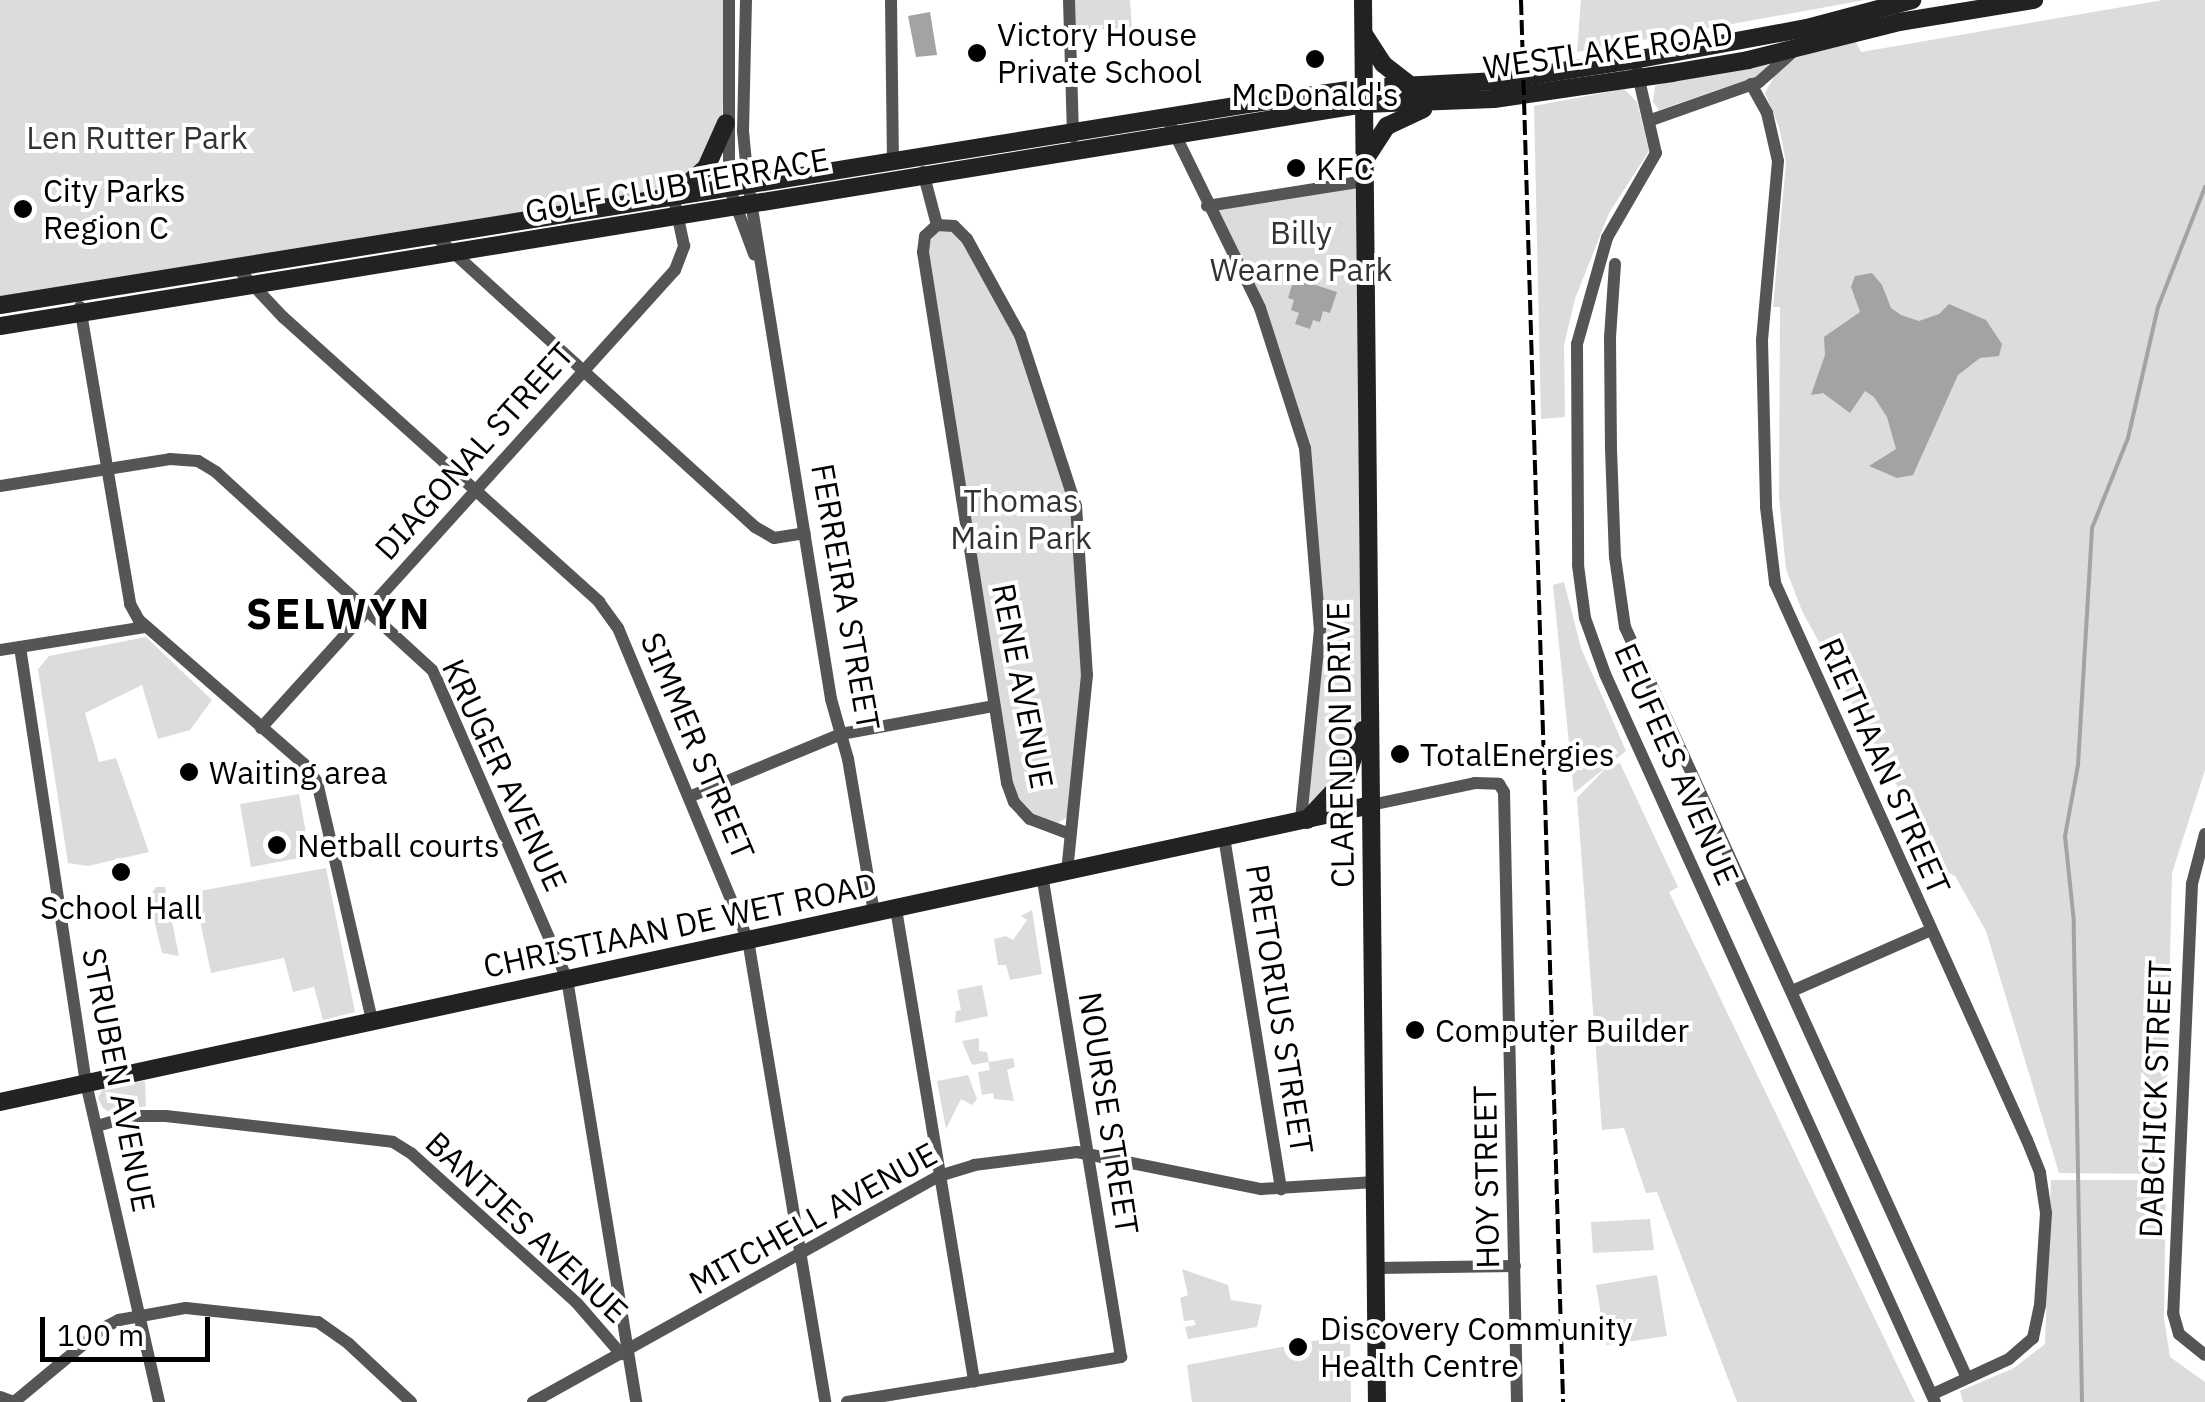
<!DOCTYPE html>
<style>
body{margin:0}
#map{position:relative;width:2205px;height:1402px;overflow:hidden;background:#fff;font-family:"IBM Plex Sans",sans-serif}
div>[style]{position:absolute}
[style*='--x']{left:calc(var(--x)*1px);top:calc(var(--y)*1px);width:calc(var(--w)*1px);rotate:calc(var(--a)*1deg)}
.green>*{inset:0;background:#dcdcdc}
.water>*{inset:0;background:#a3a3a3}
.stream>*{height:4px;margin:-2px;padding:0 2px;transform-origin:2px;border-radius:2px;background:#a3a3a3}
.street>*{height:12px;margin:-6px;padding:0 6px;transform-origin:6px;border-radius:6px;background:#555}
.secondary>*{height:18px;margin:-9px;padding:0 9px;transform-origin:9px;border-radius:9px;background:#222}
.rail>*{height:4px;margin-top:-2px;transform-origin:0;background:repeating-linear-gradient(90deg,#000 0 15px,transparent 0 20px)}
.dots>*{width:28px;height:28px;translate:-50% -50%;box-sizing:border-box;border:5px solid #fff;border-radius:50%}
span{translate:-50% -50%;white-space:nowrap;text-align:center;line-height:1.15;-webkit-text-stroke:8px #fff;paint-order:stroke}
.poi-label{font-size:32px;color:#000}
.left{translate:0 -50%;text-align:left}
.street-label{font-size:32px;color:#000}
.park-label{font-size:32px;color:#333}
.district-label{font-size:42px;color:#000;font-weight:700;letter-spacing:2.5px}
.scale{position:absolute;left:40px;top:1317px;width:170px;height:45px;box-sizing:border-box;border:5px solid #000;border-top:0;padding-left:12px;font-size:30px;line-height:35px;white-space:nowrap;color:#000;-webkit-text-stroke:8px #fff;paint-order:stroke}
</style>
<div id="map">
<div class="green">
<i style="clip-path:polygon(0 0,727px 0,722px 123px,712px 151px,680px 186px,0 299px)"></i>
<i style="clip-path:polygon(1072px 0,1130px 0,1132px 28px,1073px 30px)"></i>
<i style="clip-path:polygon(1581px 0,1865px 0,1577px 52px)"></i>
<i style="clip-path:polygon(2163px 0,2205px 0,2205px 770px,2172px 873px,2165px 1174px,2059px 1173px,1986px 931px,1955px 876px,1937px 868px,1916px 832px,1915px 819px,1802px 611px,1786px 569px,1779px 497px,1780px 307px,1773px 307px,1786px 162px,1779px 127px,1765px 93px,1776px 73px,1797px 57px,1843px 42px,1855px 40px,1861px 52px)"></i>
<i style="clip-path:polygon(1773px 64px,1763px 74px,1659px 110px,1653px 102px,1655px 86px,1662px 83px)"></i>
<i style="clip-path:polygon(1624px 89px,1637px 102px,1649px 151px,1609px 213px,1575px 299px,1564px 345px,1565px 417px,1541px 419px,1534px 106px)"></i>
<i style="clip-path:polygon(1358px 185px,1364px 700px,1354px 755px,1306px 814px,1322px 667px,1306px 438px,1213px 209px)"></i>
<i style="clip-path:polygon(935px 229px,957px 231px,1012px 326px,1072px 506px,1083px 671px,1069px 816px,1055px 825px,1038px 819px,1015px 794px,927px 252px)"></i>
<i style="clip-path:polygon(1564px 582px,1581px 648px,1626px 751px,1574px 793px,1553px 585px)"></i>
<i style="clip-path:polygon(146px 637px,212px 700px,190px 730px,158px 739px,142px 685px,85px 713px,99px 762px,116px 758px,149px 852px,88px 866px,68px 863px,38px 669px,49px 656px)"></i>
<i style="clip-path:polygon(1620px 763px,1678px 887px,1669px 892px,1915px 1402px,1737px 1402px,1657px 1192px,1646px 1193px,1624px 1128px,1602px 1130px,1577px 798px,1604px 770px)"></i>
<i style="clip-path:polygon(299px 794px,310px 856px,251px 867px,240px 804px)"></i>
<i style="clip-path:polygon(326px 868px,355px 1012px,323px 1020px,314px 987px,293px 992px,284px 958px,211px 973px,194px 892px)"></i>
<i style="clip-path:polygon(156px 887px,165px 887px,179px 956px,162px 953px,149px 898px)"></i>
<i style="clip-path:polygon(1032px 910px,1042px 974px,1010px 980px,1006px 965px,998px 965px,994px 939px,1006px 936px,1013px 940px,1027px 920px,1021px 916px)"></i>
<i style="clip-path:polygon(982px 985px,988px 1016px,955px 1023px,956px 1011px,961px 1010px,957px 990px)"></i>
<i style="clip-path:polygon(979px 1038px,979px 1051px,987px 1052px,989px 1062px,1013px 1058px,1015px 1067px,1007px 1070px,1014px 1101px,994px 1099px,993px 1093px,982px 1095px,978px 1072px,990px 1070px,988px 1062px,972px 1065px,962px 1041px)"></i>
<i style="clip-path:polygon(968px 1075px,977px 1099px,972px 1105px,961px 1099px,946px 1129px,937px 1081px)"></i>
<i style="clip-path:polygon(145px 1081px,146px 1106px,110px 1113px,103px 1108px,98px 1098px,103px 1088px)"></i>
<i style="clip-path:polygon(2051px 1180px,2166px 1180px,2164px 1318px,2170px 1357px,2205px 1382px,2205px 1402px,1963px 1402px,1960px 1391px,2014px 1368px,2045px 1344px)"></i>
<i style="clip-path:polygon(1650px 1219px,1654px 1250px,1593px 1253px,1591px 1222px)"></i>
<i style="clip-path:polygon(1182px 1269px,1228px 1285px,1231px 1300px,1262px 1305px,1257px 1327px,1188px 1339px,1185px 1327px,1196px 1325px,1194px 1320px,1184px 1321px,1180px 1298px,1188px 1295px)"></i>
<i style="clip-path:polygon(1657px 1275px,1667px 1336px,1606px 1345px,1596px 1285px)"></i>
<i style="clip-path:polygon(1350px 1334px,1351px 1402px,1192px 1402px,1187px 1365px)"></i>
</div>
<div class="water">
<i style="clip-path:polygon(930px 12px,937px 55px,916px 57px,908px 16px)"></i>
<i style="clip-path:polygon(1872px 273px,1882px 285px,1891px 308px,1901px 315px,1919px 321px,1939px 314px,1949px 304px,1986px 320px,2002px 344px,1999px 356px,1980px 358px,1958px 375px,1913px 475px,1897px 478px,1869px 466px,1896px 449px,1887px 417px,1874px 397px,1865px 391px,1850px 413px,1823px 393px,1811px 395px,1825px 355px,1824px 337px,1860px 312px,1851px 287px,1855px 276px)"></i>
<i style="clip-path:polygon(1294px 278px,1337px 292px,1330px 313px,1323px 311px,1320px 322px,1313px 320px,1310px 329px,1295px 324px,1299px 313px,1291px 310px,1294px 300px,1288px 298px)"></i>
</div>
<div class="stream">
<i style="--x:2082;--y:1402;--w:480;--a:-91"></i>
<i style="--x:2074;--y:922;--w:86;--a:-96"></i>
<i style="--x:2065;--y:836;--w:72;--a:-79.6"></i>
<i style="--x:2078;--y:765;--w:237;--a:-86.6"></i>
<i style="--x:2092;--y:528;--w:97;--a:-68.2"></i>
<i style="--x:2128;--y:438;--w:134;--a:-77.1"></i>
<i style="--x:2158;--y:307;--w:129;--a:-68.6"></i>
</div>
<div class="street">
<i style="--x:729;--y:0;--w:187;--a:90"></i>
<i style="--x:729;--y:187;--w:72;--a:69.5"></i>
<i style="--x:746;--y:0;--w:131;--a:91.3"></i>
<i style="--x:743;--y:131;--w:52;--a:84.5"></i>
<i style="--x:748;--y:183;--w:523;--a:80.86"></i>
<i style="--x:831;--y:699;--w:62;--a:74.2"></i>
<i style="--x:848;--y:759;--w:156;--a:80.4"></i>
<i style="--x:891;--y:0;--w:161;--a:89.3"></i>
<i style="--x:1069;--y:0;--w:137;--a:88.3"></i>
<i style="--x:1637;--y:71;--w:84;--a:77"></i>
<i style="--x:1656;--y:153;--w:98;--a:120"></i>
<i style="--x:1607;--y:238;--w:110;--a:105.8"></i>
<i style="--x:1577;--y:344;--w:221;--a:89.7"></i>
<i style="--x:1578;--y:565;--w:53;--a:82.5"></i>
<i style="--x:1585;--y:618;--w:59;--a:70.3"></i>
<i style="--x:1605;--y:674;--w:799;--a:65.62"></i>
<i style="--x:1751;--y:84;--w:33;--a:61"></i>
<i style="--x:1767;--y:113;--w:49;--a:77.1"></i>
<i style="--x:1778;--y:161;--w:180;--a:95.1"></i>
<i style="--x:1762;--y:340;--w:167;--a:88.6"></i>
<i style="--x:1766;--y:507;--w:77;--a:83.2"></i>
<i style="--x:1775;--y:583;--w:611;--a:65.66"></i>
<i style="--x:2027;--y:1140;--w:35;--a:68"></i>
<i style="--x:2040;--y:1173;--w:40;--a:81.5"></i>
<i style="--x:2046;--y:1213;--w:92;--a:93.7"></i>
<i style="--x:2040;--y:1305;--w:34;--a:102"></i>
<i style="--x:2033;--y:1338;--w:32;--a:139"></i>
<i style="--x:2009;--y:1359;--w:84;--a:155.3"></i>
<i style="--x:1166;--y:116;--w:214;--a:63.9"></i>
<i style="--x:1260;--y:308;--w:147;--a:72.2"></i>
<i style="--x:1305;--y:448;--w:182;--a:85.3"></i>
<i style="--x:1320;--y:629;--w:193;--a:95.7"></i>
<i style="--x:1651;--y:120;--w:114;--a:-19.4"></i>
<i style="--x:1759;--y:82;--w:48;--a:-41.6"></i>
<i style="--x:923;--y:172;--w:55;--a:75.2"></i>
<i style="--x:937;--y:225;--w:17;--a:3"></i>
<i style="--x:954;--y:226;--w:18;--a:45"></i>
<i style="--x:967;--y:239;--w:110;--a:61.1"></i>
<i style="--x:1020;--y:335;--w:180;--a:71.9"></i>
<i style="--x:1076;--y:506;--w:169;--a:86.3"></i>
<i style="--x:1087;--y:675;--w:197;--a:95.8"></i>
<i style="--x:1207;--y:206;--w:159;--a:-9"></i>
<i style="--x:937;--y:225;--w:16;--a:137"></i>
<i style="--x:925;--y:236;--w:16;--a:97"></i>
<i style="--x:923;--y:252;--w:538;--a:81.01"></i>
<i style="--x:1007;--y:783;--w:20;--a:70"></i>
<i style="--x:1014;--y:802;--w:23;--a:47"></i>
<i style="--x:1030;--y:819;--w:43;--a:20.6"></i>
<i style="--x:433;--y:234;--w:435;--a:42.3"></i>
<i style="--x:755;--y:527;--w:22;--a:30"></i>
<i style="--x:774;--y:538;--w:31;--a:-9"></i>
<i style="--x:1615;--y:264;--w:74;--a:93.9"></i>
<i style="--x:1610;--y:338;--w:111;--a:89.5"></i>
<i style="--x:1611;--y:449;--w:108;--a:87.9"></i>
<i style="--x:1615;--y:557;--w:71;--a:81.9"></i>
<i style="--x:1625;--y:627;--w:825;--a:65.52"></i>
<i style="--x:236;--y:267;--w:69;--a:46.8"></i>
<i style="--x:283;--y:317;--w:426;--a:42"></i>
<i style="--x:599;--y:602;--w:32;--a:54"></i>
<i style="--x:618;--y:628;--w:338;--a:67.4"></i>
<i style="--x:748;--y:940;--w:468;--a:80.5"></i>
<i style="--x:80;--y:307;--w:301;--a:80.4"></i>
<i style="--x:130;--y:604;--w:18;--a:61"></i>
<i style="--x:139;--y:620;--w:219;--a:41.1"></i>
<i style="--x:304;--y:764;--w:22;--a:54"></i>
<i style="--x:317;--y:782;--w:245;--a:77"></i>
<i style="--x:0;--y:486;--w:172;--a:-9"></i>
<i style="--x:170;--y:459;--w:28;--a:4"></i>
<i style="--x:198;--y:461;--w:21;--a:31"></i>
<i style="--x:216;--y:472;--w:294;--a:42.5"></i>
<i style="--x:433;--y:671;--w:336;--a:66.5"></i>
<i style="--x:567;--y:979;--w:429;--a:80.7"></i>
<i style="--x:20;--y:647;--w:441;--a:81.4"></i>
<i style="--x:86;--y:1083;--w:327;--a:77.1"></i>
<i style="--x:0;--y:650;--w:148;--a:-9"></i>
<i style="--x:261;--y:728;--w:617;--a:-47.89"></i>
<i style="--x:675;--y:270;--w:26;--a:-69"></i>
<i style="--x:684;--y:246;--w:53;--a:-101.9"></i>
<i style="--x:689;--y:797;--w:165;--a:-22.5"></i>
<i style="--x:841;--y:734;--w:156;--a:-10.4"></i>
<i style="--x:1371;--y:805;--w:106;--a:-11.9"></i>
<i style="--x:1475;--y:783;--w:24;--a:2"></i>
<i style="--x:1499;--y:784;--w:9;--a:58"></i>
<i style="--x:1504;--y:792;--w:610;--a:88.78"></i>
<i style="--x:2205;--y:834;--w:52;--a:104.6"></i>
<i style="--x:2192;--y:884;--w:429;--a:92.5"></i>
<i style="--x:2173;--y:1313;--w:22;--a:74"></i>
<i style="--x:2179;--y:1334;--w:33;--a:39"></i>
<i style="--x:1224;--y:837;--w:357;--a:80.8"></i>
<i style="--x:896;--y:909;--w:479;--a:80.6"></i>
<i style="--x:1792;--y:991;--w:150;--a:-23.7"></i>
<i style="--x:97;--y:1126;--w:37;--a:-16"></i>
<i style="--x:133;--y:1116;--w:33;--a:0"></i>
<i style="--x:166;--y:1116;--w:228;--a:6.5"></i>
<i style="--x:393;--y:1142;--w:22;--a:32"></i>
<i style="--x:412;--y:1154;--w:221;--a:42.1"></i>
<i style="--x:576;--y:1302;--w:69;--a:49.1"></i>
<i style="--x:1376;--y:1268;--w:139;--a:-0.8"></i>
<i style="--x:0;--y:1397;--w:15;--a:20"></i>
<i style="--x:14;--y:1402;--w:116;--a:-39.7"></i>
<i style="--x:103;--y:1328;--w:18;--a:-27"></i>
<i style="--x:119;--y:1320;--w:68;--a:-10.2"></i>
<i style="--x:186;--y:1308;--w:133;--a:6.1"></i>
<i style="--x:318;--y:1322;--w:38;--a:35"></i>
<i style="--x:349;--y:1344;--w:85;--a:43.1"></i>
<i style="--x:533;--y:1402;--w:465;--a:-29.1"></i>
<i style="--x:939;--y:1176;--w:37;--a:-17"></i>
<i style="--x:974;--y:1165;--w:104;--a:-7.2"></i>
<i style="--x:1077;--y:1152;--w:188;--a:11.4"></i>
<i style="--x:1261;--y:1189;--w:114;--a:-3.5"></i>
<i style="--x:847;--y:1402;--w:278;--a:-9.3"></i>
<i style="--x:1121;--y:1357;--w:486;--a:-99.3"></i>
</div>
<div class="secondary">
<i style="--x:1363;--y:0;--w:1402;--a:89.43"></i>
<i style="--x:1365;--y:36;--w:33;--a:57"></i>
<i style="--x:1383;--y:64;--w:34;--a:38"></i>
<i style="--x:1366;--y:158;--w:38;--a:-57"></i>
<i style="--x:1387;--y:126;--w:40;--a:-25"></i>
<i style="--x:678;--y:192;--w:37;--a:-41"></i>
<i style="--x:706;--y:168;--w:49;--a:-66"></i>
<i style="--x:0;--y:305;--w:1264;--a:-9.15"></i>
<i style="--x:1248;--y:104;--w:117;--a:-7.9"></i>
<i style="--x:1364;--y:88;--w:133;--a:-3"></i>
<i style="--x:1497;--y:81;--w:139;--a:-8.7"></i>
<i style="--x:1634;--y:60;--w:176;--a:-10.5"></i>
<i style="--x:1807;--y:28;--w:109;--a:-14.9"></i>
<i style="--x:0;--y:326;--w:1382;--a:-9.24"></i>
<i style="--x:1364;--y:104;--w:130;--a:-2.2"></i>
<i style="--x:1494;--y:99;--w:180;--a:-8.3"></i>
<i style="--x:1672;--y:73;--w:77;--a:-9.7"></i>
<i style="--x:1748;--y:60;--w:156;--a:-14.1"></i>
<i style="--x:1899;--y:22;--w:137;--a:-9.3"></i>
<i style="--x:1307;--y:820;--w:57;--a:-47.1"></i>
<i style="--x:1346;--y:778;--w:51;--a:-70.5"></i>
<i style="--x:0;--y:1102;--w:1403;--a:-12.22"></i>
</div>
<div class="rail">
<i style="--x:1521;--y:0;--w:1403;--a:88.28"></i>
</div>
<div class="dots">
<i style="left:977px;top:53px;background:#000"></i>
<i style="left:1315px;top:59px;background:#000"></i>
<i style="left:1296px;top:168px;background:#000"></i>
<i style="left:23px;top:209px;background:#000"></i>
<i style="left:1400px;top:754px;background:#000"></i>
<i style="left:189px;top:772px;background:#000"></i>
<i style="left:277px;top:845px;background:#000"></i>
<i style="left:121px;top:872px;background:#000"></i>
<i style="left:1415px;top:1030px;background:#000"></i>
<i style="left:1298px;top:1347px;background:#000"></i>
</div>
<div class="poi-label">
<span class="left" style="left:997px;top:53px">Victory House<br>Private School</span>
<span style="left:1315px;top:94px">McDonald's</span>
<span class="left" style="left:1316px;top:168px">KFC</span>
<span class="left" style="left:43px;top:209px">City Parks<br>Region C</span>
<span class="left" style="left:1420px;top:754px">TotalEnergies</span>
<span class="left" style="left:209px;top:772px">Waiting area</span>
<span class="left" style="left:297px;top:845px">Netball courts</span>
<span style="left:121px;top:907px">School Hall</span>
<span class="left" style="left:1435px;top:1030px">Computer Builder</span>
<span class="left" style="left:1320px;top:1347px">Discovery Community<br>Health Centre</span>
</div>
<div class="street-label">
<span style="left:1608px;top:50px;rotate:-8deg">WESTLAKE ROAD</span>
<span style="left:677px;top:185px;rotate:-10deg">GOLF CLUB TERRACE</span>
<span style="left:474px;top:451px;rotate:-48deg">DIAGONAL STREET</span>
<span style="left:846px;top:597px;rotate:80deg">FERREIRA STREET</span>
<span style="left:1023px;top:686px;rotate:79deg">RENE AVENUE</span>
<span style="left:1340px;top:745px;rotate:-91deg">CLARENDON DRIVE</span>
<span style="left:698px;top:746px;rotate:67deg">SIMMER STREET</span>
<span style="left:1677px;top:764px;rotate:66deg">EEUFEES AVENUE</span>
<span style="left:1885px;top:766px;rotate:66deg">RIETHAAN STREET</span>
<span style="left:505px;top:775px;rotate:65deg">KRUGER AVENUE</span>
<span style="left:680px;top:925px;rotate:-12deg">CHRISTIAAN DE WET ROAD</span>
<span style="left:1280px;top:1009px;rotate:81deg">PRETORIUS STREET</span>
<span style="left:119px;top:1080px;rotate:79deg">STRUBEN AVENUE</span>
<span style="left:2155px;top:1099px;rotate:-88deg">DABCHICK STREET</span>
<span style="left:1109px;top:1113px;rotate:81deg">NOURSE STREET</span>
<span style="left:1486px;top:1177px;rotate:-91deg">HOY STREET</span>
<span style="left:813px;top:1218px;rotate:-29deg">MITCHELL AVENUE</span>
<span style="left:527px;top:1227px;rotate:43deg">BANTJES AVENUE</span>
</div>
<div class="park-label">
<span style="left:137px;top:137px">Len Rutter Park</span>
<span style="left:1301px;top:251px">Billy<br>Wearne Park</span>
<span style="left:1021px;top:519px">Thomas<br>Main Park</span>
</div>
<div class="district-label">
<span style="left:339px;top:614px">SELWYN</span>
</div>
<div class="scale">100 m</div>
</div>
